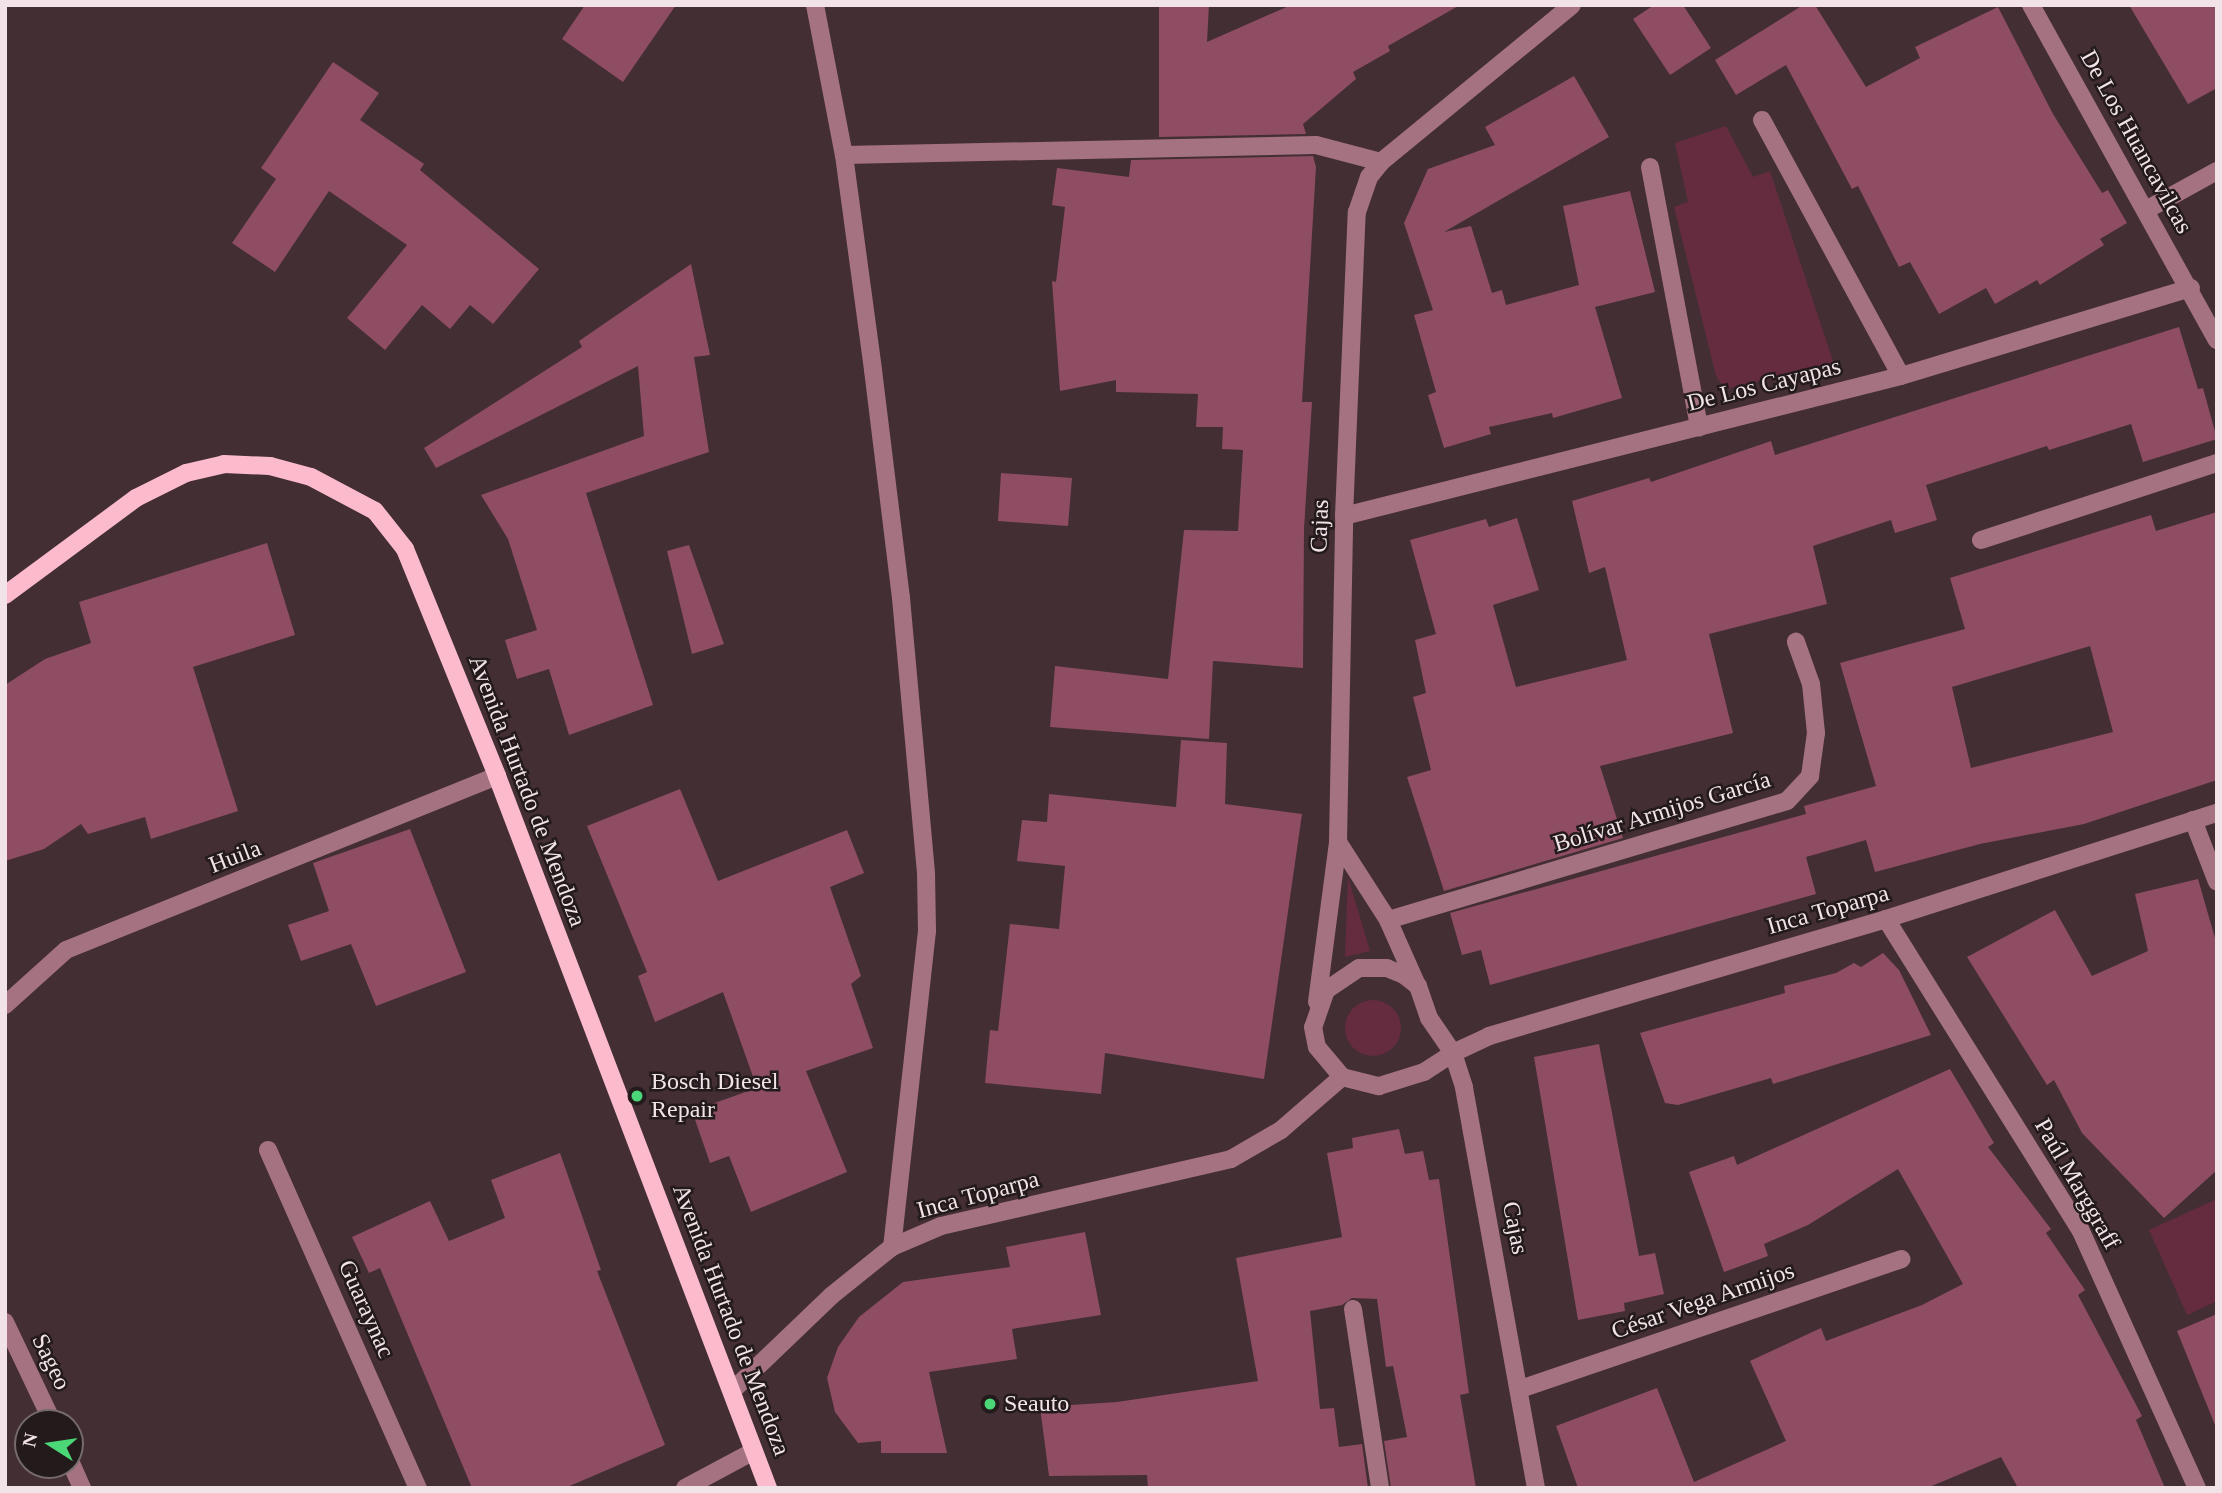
<!DOCTYPE html>
<meta charset="utf-8">
<style>
body{margin:0}
#map{position:relative;width:2222px;height:1493px;overflow:hidden;background:#432e34;font-family:"Times New Roman",serif}
div>[style]{position:absolute}
[style*='--x']{left:calc(var(--x)*1px);top:calc(var(--y)*1px);width:calc(var(--w)*1px);rotate:calc(var(--a)*1deg)}
.green>*{inset:0;background:#652c40}
.round{border-radius:50%}
.building>*{inset:0;background:#8e4d62}
.minor>*{height:18px;margin:-9px;padding:0 9px;transform-origin:9px;border-radius:9px;background:#a57281}
.major>*{height:18px;margin:-9px;padding:0 9px;transform-origin:9px;border-radius:9px;background:#fbbbcd}
.dots>*{width:19px;height:19px;translate:-50% -50%;box-sizing:border-box;border:4px solid #231a1c;border-radius:50%}
span{translate:-50% -50%;white-space:nowrap;text-align:center;line-height:1.15;-webkit-text-stroke:5px #231a1c;paint-order:stroke}
.street-label{font-size:24px;color:#f1e3e7}
.poi-label{font-size:24px;color:#f1e3e7}
.left{translate:0 -50%;text-align:left}
.frame{position:absolute;inset:0;border:7px solid #f1e3e7;pointer-events:none}
.north{position:absolute;left:14px;top:1409px;width:70px;height:70px;box-sizing:border-box;background:#231a1c;border:2px solid #756a6d;border-radius:50%;rotate:282deg;font-size:19px;font-weight:700;line-height:28px;text-align:center;color:#f1e3e7}
.north::after{content:'';display:block;margin:auto;width:24px;height:32px;background:#4bd677;clip-path:polygon(50% 0,100% 100%,50% 72%,0 100%)}
</style>
<div id="map">
<div class="green">
<i style="clip-path:polygon(1726px 126px,1753px 177px,1770px 171px,1834px 364px,1725px 389px,1716px 376px,1674px 207px,1688px 202px,1675px 143px)"></i>
<i style="clip-path:polygon(1348px 877px,1370px 951px,1345px 957px)"></i>
<i class="round" style="left:1345px;top:1000px;width:56px;height:56px"></i>
<i style="clip-path:polygon(2217px 1199px,2217px 1301px,2187px 1315px,2149px 1230px)"></i>
</div>
<div class="building">
<i style="clip-path:polygon(585px 5px,676px 5px,623px 82px,562px 39px)"></i>
<i style="clip-path:polygon(1159px 5px,1209px 5px,1207px 42px,1291px 5px,1460px 5px,1388px 46px,1390px 51px,1353px 72px,1356px 79px,1303px 124px,1306px 134px,1159px 137px)"></i>
<i style="clip-path:polygon(1654px 5px,1683px 5px,1711px 48px,1670px 75px,1633px 19px)"></i>
<i style="clip-path:polygon(1803px 5px,1815px 5px,1866px 87px,1920px 58px,1915px 47px,1998px 7px,2053px 114px,2102px 193px,2108px 190px,2127px 223px,2100px 239px,2104px 245px,2040px 285px,2037px 280px,1995px 304px,1986px 288px,1939px 314px,1910px 262px,1899px 267px,1858px 186px,1852px 189px,1786px 65px,1736px 95px,1715px 60px)"></i>
<i style="clip-path:polygon(2129px 5px,2217px 5px,2217px 88px,2188px 104px)"></i>
<i style="clip-path:polygon(333px 62px,379px 93px,360px 120px,424px 164px,420px 170px,539px 269px,493px 324px,470px 305px,450px 329px,422px 305px,385px 350px,347px 318px,407px 245px,329px 191px,275px 272px,232px 243px,276px 179px,261px 168px)"></i>
<i style="clip-path:polygon(1574px 76px,1609px 137px,1444px 232px,1471px 226px,1492px 293px,1502px 290px,1506px 305px,1579px 285px,1563px 206px,1630px 191px,1655px 292px,1595px 307px,1622px 398px,1553px 418px,1552px 413px,1489px 427px,1491px 434px,1444px 448px,1428px 395px,1436px 392px,1414px 315px,1433px 310px,1404px 223px,1428px 169px,1495px 145px,1485px 127px)"></i>
<i style="clip-path:polygon(1313px 156px,1316px 167px,1302px 402px,1312px 402px,1304px 529px,1303px 668px,1213px 661px,1209px 739px,1050px 727px,1055px 666px,1168px 679px,1184px 530px,1238px 531px,1243px 450px,1222px 449px,1223px 427px,1196px 427px,1198px 394px,1116px 392px,1116px 380px,1060px 391px,1052px 281px,1056px 282px,1065px 207px,1052px 205px,1057px 168px,1129px 177px,1131px 160px)"></i>
<i style="clip-path:polygon(691px 264px,710px 355px,694px 357px,709px 452px,586px 493px,653px 705px,569px 735px,549px 669px,517px 679px,505px 640px,537px 630px,508px 539px,481px 495px,644px 436px,638px 366px,436px 468px,424px 448px,582px 347px,579px 341px)"></i>
<i style="clip-path:polygon(2179px 327px,2198px 389px,2203px 388px,2217px 439px,2143px 462px,2131px 424px,2049px 450px,2047px 446px,1926px 485px,1937px 520px,1895px 533px,1891px 520px,1813px 546px,1827px 604px,1709px 634px,1733px 733px,1600px 766px,1623px 838px,1444px 891px,1407px 777px,1431px 770px,1413px 697px,1426px 693px,1415px 640px,1436px 634px,1410px 540px,1486px 519px,1489px 527px,1517px 518px,1539px 590px,1493px 605px,1516px 687px,1627px 660px,1605px 567px,1589px 573px,1572px 501px,1649px 478px,1651px 482px,1771px 441px,1775px 455px)"></i>
<i style="clip-path:polygon(1001px 473px,1072px 478px,1068px 526px,998px 521px)"></i>
<i style="clip-path:polygon(evenodd,2217px 512px,2217px 780px,2084px 824px,1980px 844px,1875px 872px,1866px 840px,1806px 857px,1816px 894px,1490px 985px,1481px 950px,1462px 955px,1450px 913px,1806px 814px,1804px 806px,1876px 786px,1840px 663px,1965px 629px,1950px 578px,2151px 515px,2156px 531px,2217px 512px,2090px 646px,2113px 732px,1971px 768px,1952px 687px,2090px 646px)"></i>
<i style="clip-path:polygon(267px 543px,295px 635px,193px 667px,238px 811px,151px 839px,145px 817px,88px 834px,81px 824px,44px 849px,5px 861px,5px 685px,45px 659px,91px 643px,79px 602px)"></i>
<i style="clip-path:polygon(689px 545px,724px 644px,692px 654px,667px 551px)"></i>
<i style="clip-path:polygon(1181px 740px,1227px 743px,1225px 804px,1302px 814px,1264px 1079px,1105px 1053px,1101px 1094px,985px 1083px,990px 1030px,998px 1031px,1010px 924px,1059px 929px,1065px 866px,1017px 861px,1022px 820px,1047px 822px,1049px 794px,1176px 807px)"></i>
<i style="clip-path:polygon(680px 789px,718px 881px,847px 830px,864px 873px,830px 887px,861px 976px,851px 984px,873px 1048px,806px 1071px,847px 1172px,751px 1212px,729px 1156px,710px 1163px,692px 1111px,757px 1088px,723px 992px,655px 1022px,638px 976px,647px 972px,587px 826px)"></i>
<i style="clip-path:polygon(410px 829px,466px 972px,376px 1006px,351px 944px,301px 961px,288px 925px,329px 911px,313px 863px)"></i>
<i style="clip-path:polygon(2198px 879px,2217px 945px,2217px 1170px,2164px 1218px,2082px 1133px,2054px 1080px,2047px 1085px,1967px 957px,2055px 910px,2092px 976px,2148px 951px,2135px 894px)"></i>
<i style="clip-path:polygon(1883px 953px,1899px 970px,1931px 1035px,1773px 1084px,1771px 1078px,1678px 1105px,1665px 1103px,1640px 1033px,1785px 993px,1784px 986px,1836px 973px,1854px 963px,1861px 967px)"></i>
<i style="clip-path:polygon(1599px 1044px,1639px 1256px,1655px 1253px,1664px 1294px,1624px 1303px,1625px 1311px,1578px 1320px,1534px 1057px)"></i>
<i style="clip-path:polygon(1950px 1069px,1994px 1143px,1988px 1147px,2051px 1229px,2046px 1233px,2085px 1290px,2078px 1295px,2142px 1416px,2136px 1420px,2165px 1488px,2018px 1488px,2001px 1457px,1927px 1488px,1578px 1488px,1556px 1426px,1657px 1388px,1694px 1482px,1786px 1441px,1750px 1361px,1821px 1328px,1826px 1341px,1922px 1305px,1963px 1284px,1898px 1169px,1808px 1225px,1764px 1244px,1768px 1256px,1724px 1272px,1689px 1172px,1734px 1156px,1737px 1165px)"></i>
<i style="clip-path:polygon(1399px 1129px,1405px 1154px,1423px 1151px,1429px 1180px,1439px 1179px,1469px 1393px,1460px 1395px,1476px 1488px,1391px 1488px,1384px 1441px,1407px 1437px,1393px 1366px,1386px 1367px,1377px 1299px,1352px 1298px,1342px 1305px,1310px 1311px,1320px 1409px,1334px 1408px,1339px 1447px,1362px 1444px,1368px 1488px,1148px 1488px,1147px 1475px,1049px 1476px,1040px 1407px,1117px 1402px,1258px 1381px,1236px 1258px,1342px 1237px,1327px 1153px,1353px 1148px,1352px 1138px)"></i>
<i style="clip-path:polygon(560px 1153px,601px 1270px,597px 1271px,665px 1445px,565px 1488px,472px 1488px,380px 1268px,369px 1273px,352px 1237px,430px 1201px,449px 1241px,505px 1218px,491px 1180px)"></i>
<i style="clip-path:polygon(1085px 1232px,1101px 1315px,1012px 1329px,1017px 1359px,929px 1372px,947px 1453px,881px 1453px,881px 1441px,858px 1443px,835px 1412px,827px 1378px,838px 1347px,859px 1317px,903px 1282px,1010px 1267px,1006px 1247px)"></i>
<i style="clip-path:polygon(2217px 1314px,2217px 1424px,2215px 1425px,2177px 1331px)"></i>
</div>
<div class="minor">
<i style="--x:815;--y:5;--w:153;--a:79.1"></i>
<i style="--x:844;--y:155;--w:217;--a:82.3"></i>
<i style="--x:873;--y:370;--w:230;--a:83"></i>
<i style="--x:901;--y:598;--w:276;--a:84.8"></i>
<i style="--x:926;--y:873;--w:58;--a:89"></i>
<i style="--x:927;--y:931;--w:318;--a:96.3"></i>
<i style="--x:2031;--y:5;--w:383;--a:61"></i>
<i style="--x:1762;--y:120;--w:291;--a:61.5"></i>
<i style="--x:844;--y:155;--w:472;--a:-1.2"></i>
<i style="--x:1316;--y:145;--w:67;--a:14.7"></i>
<i style="--x:1650;--y:167;--w:265;--a:79.3"></i>
<i style="--x:2146;--y:210;--w:81;--a:-28.8"></i>
<i style="--x:1344;--y:516;--w:574;--a:-14.11"></i>
<i style="--x:1901;--y:376;--w:303;--a:-16.9"></i>
<i style="--x:1981;--y:540;--w:248;--a:-18.1"></i>
<i style="--x:2193;--y:820;--w:66;--a:68.8"></i>
<i style="--x:1338;--y:842;--w:93;--a:57.3"></i>
<i style="--x:1388;--y:920;--w:71;--a:66"></i>
<i style="--x:1886;--y:919;--w:366;--a:58"></i>
<i style="--x:2080;--y:1229;--w:284;--a:65.7"></i>
<i style="--x:1388;--y:920;--w:416;--a:-16.6"></i>
<i style="--x:1787;--y:801;--w:34;--a:-47"></i>
<i style="--x:1810;--y:776;--w:43;--a:-82.1"></i>
<i style="--x:1816;--y:733;--w:49;--a:-95.8"></i>
<i style="--x:1811;--y:684;--w:45;--a:-109.7"></i>
<i style="--x:1317;--y:1002;--w:161;--a:-82.5"></i>
<i style="--x:1338;--y:842;--w:326;--a:-88.9"></i>
<i style="--x:1344;--y:516;--w:304;--a:-87.6"></i>
<i style="--x:1357;--y:212;--w:37;--a:-71"></i>
<i style="--x:1369;--y:177;--w:19;--a:-51"></i>
<i style="--x:1381;--y:162;--w:247;--a:-39.4"></i>
<i style="--x:5;--y:1005;--w:82;--a:-42"></i>
<i style="--x:66;--y:950;--w:465;--a:-22"></i>
<i style="--x:268;--y:1150;--w:370;--a:66.1"></i>
<i style="--x:1353;--y:1309;--w:181;--a:81.4"></i>
<i style="--x:5;--y:1322;--w:112;--a:64.6"></i>
<i style="--x:1520;--y:1389;--w:403;--a:-18.8"></i>
<i style="--x:732;--y:1391;--w:137;--a:-43.8"></i>
<i style="--x:831;--y:1296;--w:78;--a:-38.8"></i>
<i style="--x:892;--y:1247;--w:53;--a:-23.2"></i>
<i style="--x:941;--y:1226;--w:298;--a:-13"></i>
<i style="--x:1231;--y:1159;--w:58;--a:-30.1"></i>
<i style="--x:1281;--y:1130;--w:81;--a:-41"></i>
<i style="--x:70;--y:1461;--w:30;--a:66"></i>
<i style="--x:685;--y:1488;--w:78;--a:-28.2"></i>
<i style="--x:1536;--y:1488;--w:407;--a:-100.2"></i>
<i style="--x:1464;--y:1087;--w:36;--a:-108"></i>
<i style="--x:1453;--y:1053;--w:42;--a:-124.4"></i>
<i style="--x:1429;--y:1018;--w:34;--a:-109"></i>
<i style="--x:1418;--y:986;--w:18;--a:-142"></i>
<i style="--x:1404;--y:975;--w:18;--a:-158"></i>
<i style="--x:1387;--y:968;--w:28;--a:180"></i>
<i style="--x:1359;--y:968;--w:40;--a:146"></i>
<i style="--x:1326;--y:990;--w:39;--a:109"></i>
<i style="--x:1313;--y:1027;--w:20;--a:79"></i>
<i style="--x:1317;--y:1047;--w:39;--a:50"></i>
<i style="--x:1342;--y:1077;--w:38;--a:14"></i>
<i style="--x:1379;--y:1086;--w:47;--a:-17.3"></i>
<i style="--x:1424;--y:1072;--w:35;--a:-33"></i>
<i style="--x:1453;--y:1053;--w:40;--a:-25"></i>
<i style="--x:1489;--y:1036;--w:414;--a:-16.4"></i>
<i style="--x:1886;--y:919;--w:348;--a:-17.8"></i>
</div>
<div class="major">
<i style="--x:5;--y:595;--w:163;--a:-36.5"></i>
<i style="--x:136;--y:498;--w:56;--a:-26.6"></i>
<i style="--x:186;--y:473;--w:39;--a:-13"></i>
<i style="--x:224;--y:464;--w:46;--a:2.5"></i>
<i style="--x:270;--y:466;--w:42;--a:15"></i>
<i style="--x:311;--y:477;--w:72;--a:28"></i>
<i style="--x:375;--y:511;--w:48;--a:51.7"></i>
<i style="--x:405;--y:549;--w:245;--a:67.9"></i>
<i style="--x:497;--y:776;--w:762;--a:69.16"></i>
</div>
<div class="dots">
<i style="left:637px;top:1096px;background:#4bd677"></i>
<i style="left:990px;top:1404px;background:#4bd677"></i>
</div>
<div class="street-label">
<span style="left:2136px;top:142px;rotate:61deg">De Los Huancavilcas</span>
<span style="left:1764px;top:385px;rotate:-14deg">De Los Cayapas</span>
<span style="left:1320px;top:526px;rotate:-88deg">Cajas</span>
<span style="left:527px;top:791px;rotate:69deg">Avenida Hurtado de Mendoza</span>
<span style="left:1662px;top:812px;rotate:-17deg">Bolívar Armijos García</span>
<span style="left:235px;top:857px;rotate:-21deg">Huila</span>
<span style="left:1828px;top:910px;rotate:-16deg">Inca Toparpa</span>
<span style="left:2077px;top:1184px;rotate:60deg">Paúl Marggraff</span>
<span style="left:978px;top:1195px;rotate:-15deg">Inca Toparpa</span>
<span style="left:1515px;top:1228px;rotate:79deg">Cajas</span>
<span style="left:1703px;top:1301px;rotate:-19deg">César Vega Armijos</span>
<span style="left:366px;top:1309px;rotate:66deg">Guaraynac</span>
<span style="left:731px;top:1320px;rotate:69deg">Avenida Hurtado de Mendoza</span>
<span style="left:51px;top:1362px;rotate:64deg">Sageo</span>
</div>
<div class="poi-label">
<span class="left" style="left:651px;top:1096px">Bosch Diesel<br>Repair</span>
<span class="left" style="left:1004px;top:1404px">Seauto</span>
</div>
<div class="frame"></div>
<div class="north">N</div>
</div>
